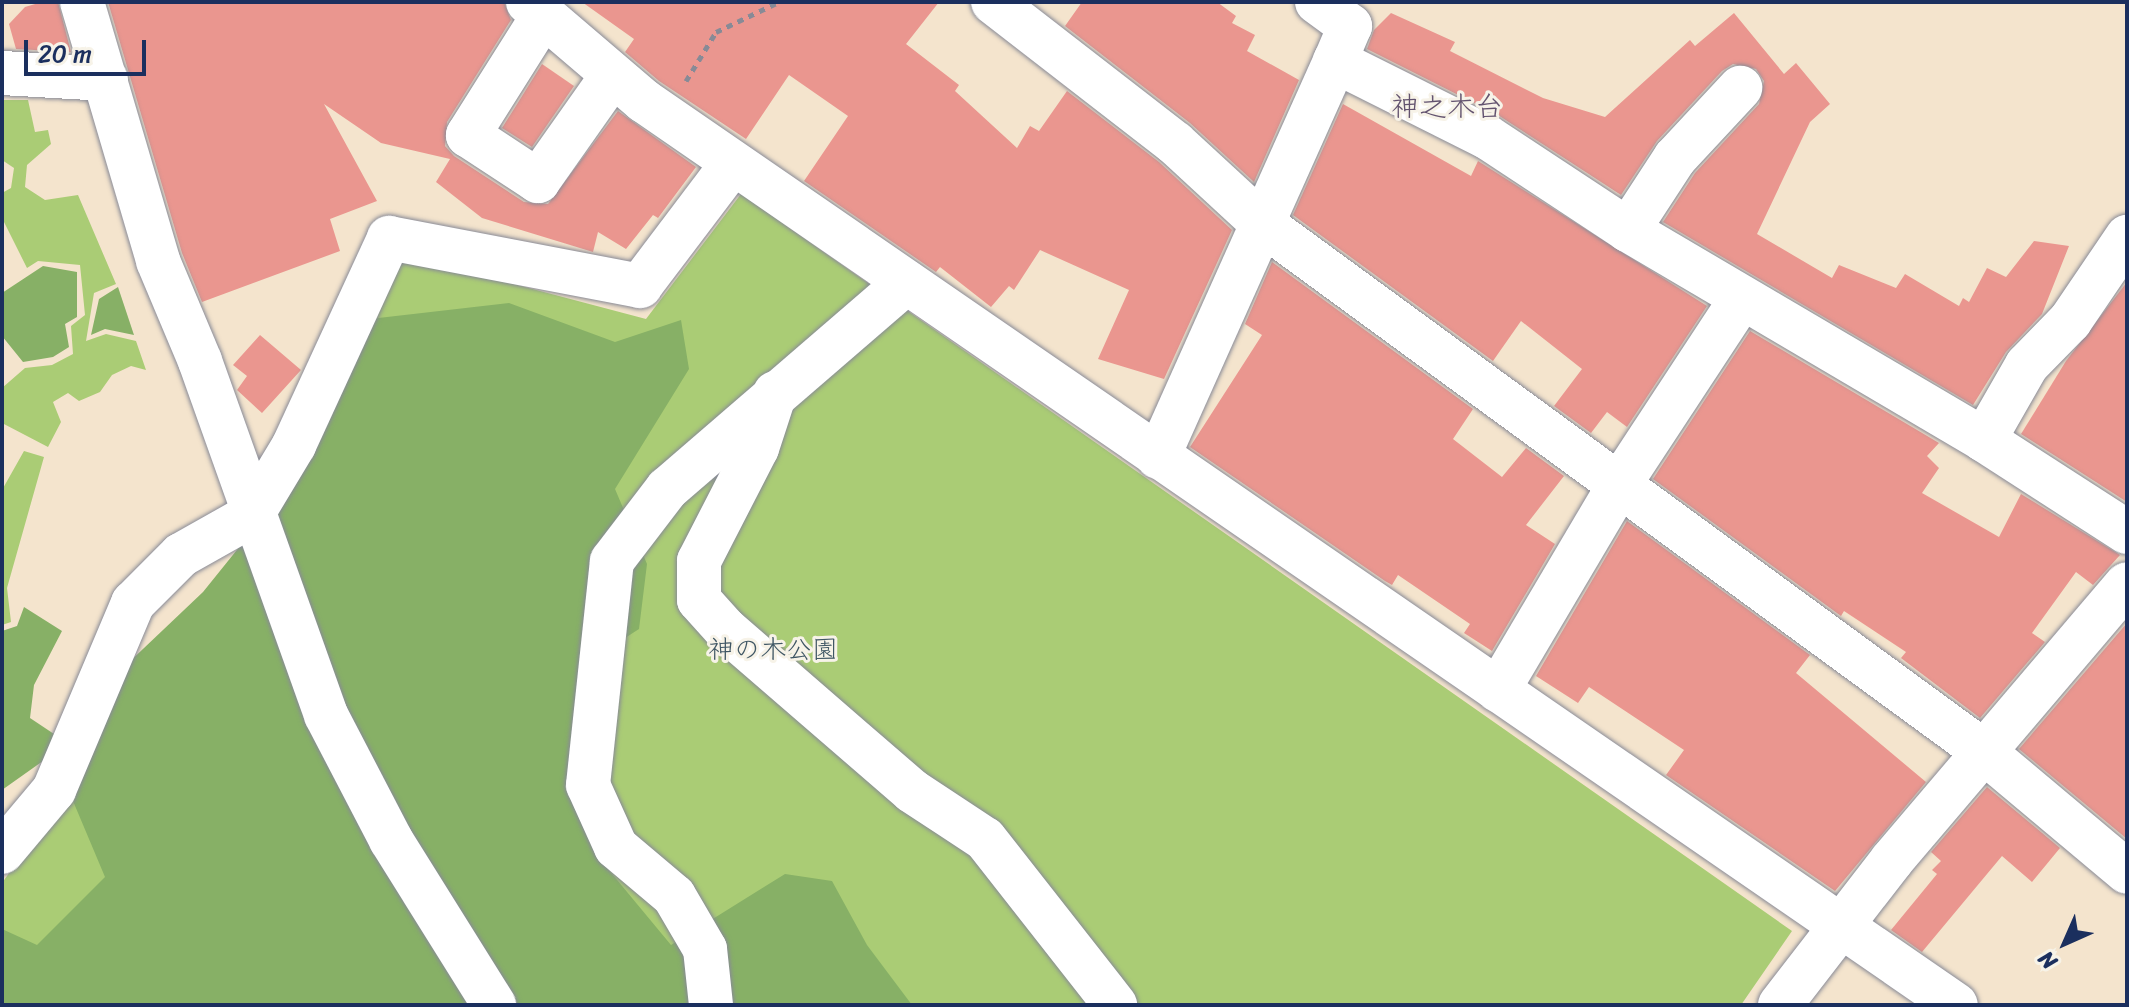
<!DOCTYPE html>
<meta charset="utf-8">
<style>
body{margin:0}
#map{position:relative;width:2129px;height:1007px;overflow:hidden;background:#f4e4cd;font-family:Sriracha,"Klee One",sans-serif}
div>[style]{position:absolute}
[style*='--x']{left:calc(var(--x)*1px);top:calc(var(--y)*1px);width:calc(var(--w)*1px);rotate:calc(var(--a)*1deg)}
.green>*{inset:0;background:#aacc75}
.forest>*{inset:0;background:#87b066}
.building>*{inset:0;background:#ea968f}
.path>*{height:5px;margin-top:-2.5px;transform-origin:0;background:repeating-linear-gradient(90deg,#888a96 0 6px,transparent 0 12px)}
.roads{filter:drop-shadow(0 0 2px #888a96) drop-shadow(0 0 2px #888a96)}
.minor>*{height:44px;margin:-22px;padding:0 22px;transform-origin:22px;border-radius:22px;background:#fff}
span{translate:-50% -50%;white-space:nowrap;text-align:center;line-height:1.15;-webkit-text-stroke:6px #f7f3e8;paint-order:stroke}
.park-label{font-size:26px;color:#3f5664}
.neighbourhood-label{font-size:28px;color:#63536f}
.frame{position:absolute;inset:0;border:4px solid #1b2f5e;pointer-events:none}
.north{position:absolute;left:2025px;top:903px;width:80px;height:80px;-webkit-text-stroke:6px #f7f3e8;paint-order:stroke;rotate:225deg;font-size:22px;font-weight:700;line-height:32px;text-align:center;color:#1b2f5e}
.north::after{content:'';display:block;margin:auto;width:28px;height:36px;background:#1b2f5e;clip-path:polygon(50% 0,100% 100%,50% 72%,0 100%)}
.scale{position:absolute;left:24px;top:40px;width:122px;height:36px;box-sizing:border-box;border:4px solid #1b2f5e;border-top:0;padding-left:10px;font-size:24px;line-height:28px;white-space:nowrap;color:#1b2f5e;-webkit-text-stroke:6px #f7f3e8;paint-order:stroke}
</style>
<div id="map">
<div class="green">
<i style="clip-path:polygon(2px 100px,28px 100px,35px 132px,48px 130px,51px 144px,27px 165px,25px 187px,45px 200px,78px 195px,116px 284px,94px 293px,86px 341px,106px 334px,136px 341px,146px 370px,131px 366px,112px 375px,100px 392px,79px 401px,68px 393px,53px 402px,61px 422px,48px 447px,2px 423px,2px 388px,25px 368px,52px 365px,73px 354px,71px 326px,85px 315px,80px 265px,38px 261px,27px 268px,2px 218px,2px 193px,11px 188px,14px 168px,2px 160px)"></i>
<i style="clip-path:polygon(741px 194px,1792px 931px,1741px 1005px,2px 1005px,2px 883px,271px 506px,401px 254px,646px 319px)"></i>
<i style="clip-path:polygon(24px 451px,44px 457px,7px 588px,11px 622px,2px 625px,2px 490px)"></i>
</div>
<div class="forest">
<i style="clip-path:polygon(43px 266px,77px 272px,77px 317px,65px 324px,69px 347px,53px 357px,23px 362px,2px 336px,2px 293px)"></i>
<i style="clip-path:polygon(118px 287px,134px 335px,105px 329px,91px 335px,99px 299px)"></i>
<i style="clip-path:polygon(509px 303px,615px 342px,681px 320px,689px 369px,615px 489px,647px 564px,639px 629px,580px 667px,603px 863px,671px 945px,785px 874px,832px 881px,867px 945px,912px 1005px,2px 1005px,2px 929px,37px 945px,105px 877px,73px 801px,124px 667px,203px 592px,307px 463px,361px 320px)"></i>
<i style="clip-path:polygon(24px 607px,62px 631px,34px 685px,30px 718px,60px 738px,50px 756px,2px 790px,2px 631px,17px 626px)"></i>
</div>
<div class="building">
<i style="clip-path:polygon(42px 2px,58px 2px,71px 52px,16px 49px,9px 24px,25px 7px)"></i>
<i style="clip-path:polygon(108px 2px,504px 2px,511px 20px,447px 122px,445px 146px,454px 156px,524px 202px,548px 204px,618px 111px,696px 167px,658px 218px,653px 215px,626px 249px,598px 232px,593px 252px,482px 218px,436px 182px,450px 159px,381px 143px,324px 104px,377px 201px,330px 219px,340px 251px,202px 302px,182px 253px)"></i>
<i style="clip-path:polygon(582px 2px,939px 2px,906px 44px,959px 85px,955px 91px,1017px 148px,1030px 126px,1039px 131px,1067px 91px,1159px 162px,1232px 230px,1164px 379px,1098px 359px,1129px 290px,1040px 250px,1014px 290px,1009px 286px,991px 307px,940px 267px,936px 272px,804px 181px,848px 116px,789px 75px,746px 139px,659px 81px,625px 52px,634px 39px)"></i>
<i style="clip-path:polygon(1082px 2px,1217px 2px,1236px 16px,1232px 23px,1255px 35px,1247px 51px,1299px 80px,1254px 182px,1190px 123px,1065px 26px)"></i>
<i style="clip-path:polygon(1391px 13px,1455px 42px,1450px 51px,1543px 98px,1605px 117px,1690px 40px,1695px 46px,1734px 13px,1784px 74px,1796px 63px,1830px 104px,1810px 122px,1757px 234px,1832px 278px,1839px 265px,1896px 288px,1905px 274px,1959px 306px,1963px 298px,1969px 302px,1987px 268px,2006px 277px,2034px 241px,2069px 246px,2042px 314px,2006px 352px,1973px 405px,1663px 222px,1695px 173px,1759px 104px,1764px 81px,1756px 69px,1733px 64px,1722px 71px,1657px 141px,1621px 195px,1498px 115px,1367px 49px,1374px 30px)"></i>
<i style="clip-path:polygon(542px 64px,574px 86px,532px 147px,502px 128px)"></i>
<i style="clip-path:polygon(1343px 104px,1471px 176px,1478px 161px,1707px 306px,1627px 427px,1607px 412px,1591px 433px,1554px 406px,1582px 369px,1521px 321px,1493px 361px,1293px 215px)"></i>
<i style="clip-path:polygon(1272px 262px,1473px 409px,1453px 439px,1502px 477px,1526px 448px,1564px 476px,1526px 525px,1555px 544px,1492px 651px,1464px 633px,1470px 624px,1398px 575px,1392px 585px,1385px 581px,1190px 447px,1262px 335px,1245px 324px)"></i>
<i style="clip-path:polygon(2127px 282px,2127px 502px,2021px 434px,2066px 361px)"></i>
<i style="clip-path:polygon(1750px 331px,1939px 443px,1927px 456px,1939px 468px,1922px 493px,1999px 537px,2021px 494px,2120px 555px,2093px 585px,2076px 572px,2032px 633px,2045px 642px,1980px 718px,1901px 658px,1906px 652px,1844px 611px,1841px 616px,1653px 479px)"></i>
<i style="clip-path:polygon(260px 335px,301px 370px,262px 413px,237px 390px,247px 376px,233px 365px)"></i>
<i style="clip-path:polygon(1627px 521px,1810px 655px,1796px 673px,1926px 782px,1835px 891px,1666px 775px,1684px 750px,1589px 687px,1578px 703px,1536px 676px)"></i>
<i style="clip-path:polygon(2127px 623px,2127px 839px,2019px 749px)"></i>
<i style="clip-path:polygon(1987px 787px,2060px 848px,2032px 882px,2002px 856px,1922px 952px,1891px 930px,1937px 874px,1932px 870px,1941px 861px,1931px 852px)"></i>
</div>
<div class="path">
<i style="--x:686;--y:81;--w:57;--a:-58.5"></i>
<i style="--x:716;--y:32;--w:70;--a:-25.5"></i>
</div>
<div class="roads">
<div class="minor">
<i style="--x:82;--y:2;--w:270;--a:73.6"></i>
<i style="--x:158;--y:261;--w:108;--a:67.2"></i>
<i style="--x:200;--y:361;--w:376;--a:70.4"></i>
<i style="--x:326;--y:715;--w:141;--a:62.5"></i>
<i style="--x:391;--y:840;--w:195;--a:58"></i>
<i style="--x:528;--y:2;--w:153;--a:40.5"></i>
<i style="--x:644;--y:101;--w:1593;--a:34.57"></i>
<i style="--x:993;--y:2;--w:230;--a:37.8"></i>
<i style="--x:1175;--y:143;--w:121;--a:42.7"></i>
<i style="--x:1264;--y:225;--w:891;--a:36.19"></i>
<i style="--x:1983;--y:751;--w:188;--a:40"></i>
<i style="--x:1317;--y:2;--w:41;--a:36"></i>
<i style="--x:1350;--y:26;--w:38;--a:113"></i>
<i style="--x:543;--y:16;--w:141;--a:122.2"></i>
<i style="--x:468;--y:135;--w:84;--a:33.3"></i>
<i style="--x:538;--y:181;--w:128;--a:-54.8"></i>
<i style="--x:2;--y:73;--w:104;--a:3.3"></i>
<i style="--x:1628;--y:230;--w:86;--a:-56.9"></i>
<i style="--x:1675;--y:158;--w:96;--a:-47.1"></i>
<i style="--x:775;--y:393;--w:58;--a:108.1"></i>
<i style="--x:757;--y:448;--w:127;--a:117.2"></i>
<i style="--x:699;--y:561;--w:39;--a:90"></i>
<i style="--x:699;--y:600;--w:39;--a:48"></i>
<i style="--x:725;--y:629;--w:247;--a:40.9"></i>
<i style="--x:912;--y:791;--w:87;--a:33.3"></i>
<i style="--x:985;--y:839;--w:211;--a:51.9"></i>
<i style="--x:1984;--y:440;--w:86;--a:-60.2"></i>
<i style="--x:2027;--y:365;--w:62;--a:-45.7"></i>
<i style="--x:2070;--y:321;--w:102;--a:-55.8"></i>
<i style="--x:1158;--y:457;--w:434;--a:-65.9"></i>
<i style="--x:1335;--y:61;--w:170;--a:26.6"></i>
<i style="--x:1487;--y:137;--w:169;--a:33.4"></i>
<i style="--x:1628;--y:230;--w:413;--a:30.5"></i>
<i style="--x:1984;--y:440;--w:170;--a:32.8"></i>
<i style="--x:1498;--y:690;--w:238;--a:-59.4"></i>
<i style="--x:1619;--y:485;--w:222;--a:-56.7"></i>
<i style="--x:2;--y:852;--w:81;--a:-50"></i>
<i style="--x:54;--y:790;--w:203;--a:-67.1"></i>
<i style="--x:133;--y:603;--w:68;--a:-45"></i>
<i style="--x:181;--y:555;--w:81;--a:-29.4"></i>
<i style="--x:252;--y:515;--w:82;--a:-59"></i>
<i style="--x:294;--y:445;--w:228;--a:-65.3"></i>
<i style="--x:389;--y:238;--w:256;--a:10.8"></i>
<i style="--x:640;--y:286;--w:154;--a:-52.9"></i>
<i style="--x:711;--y:1005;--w:56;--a:-96.1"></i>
<i style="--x:705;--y:949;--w:61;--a:-120.3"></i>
<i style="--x:674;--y:896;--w:76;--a:-139.8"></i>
<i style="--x:616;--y:847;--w:68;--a:-114.3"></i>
<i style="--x:588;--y:785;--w:225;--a:-83.9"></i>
<i style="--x:612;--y:561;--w:91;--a:-52.6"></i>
<i style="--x:667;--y:489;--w:316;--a:-40.8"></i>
<i style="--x:1780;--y:1005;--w:183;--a:-52.3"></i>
<i style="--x:1892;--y:860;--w:362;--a:-49.6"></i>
</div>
</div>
<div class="park-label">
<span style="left:773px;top:650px">神の木公園</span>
</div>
<div class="neighbourhood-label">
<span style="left:1447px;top:107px">神之木台</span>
</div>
<div class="frame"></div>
<div class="north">N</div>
<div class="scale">20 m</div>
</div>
